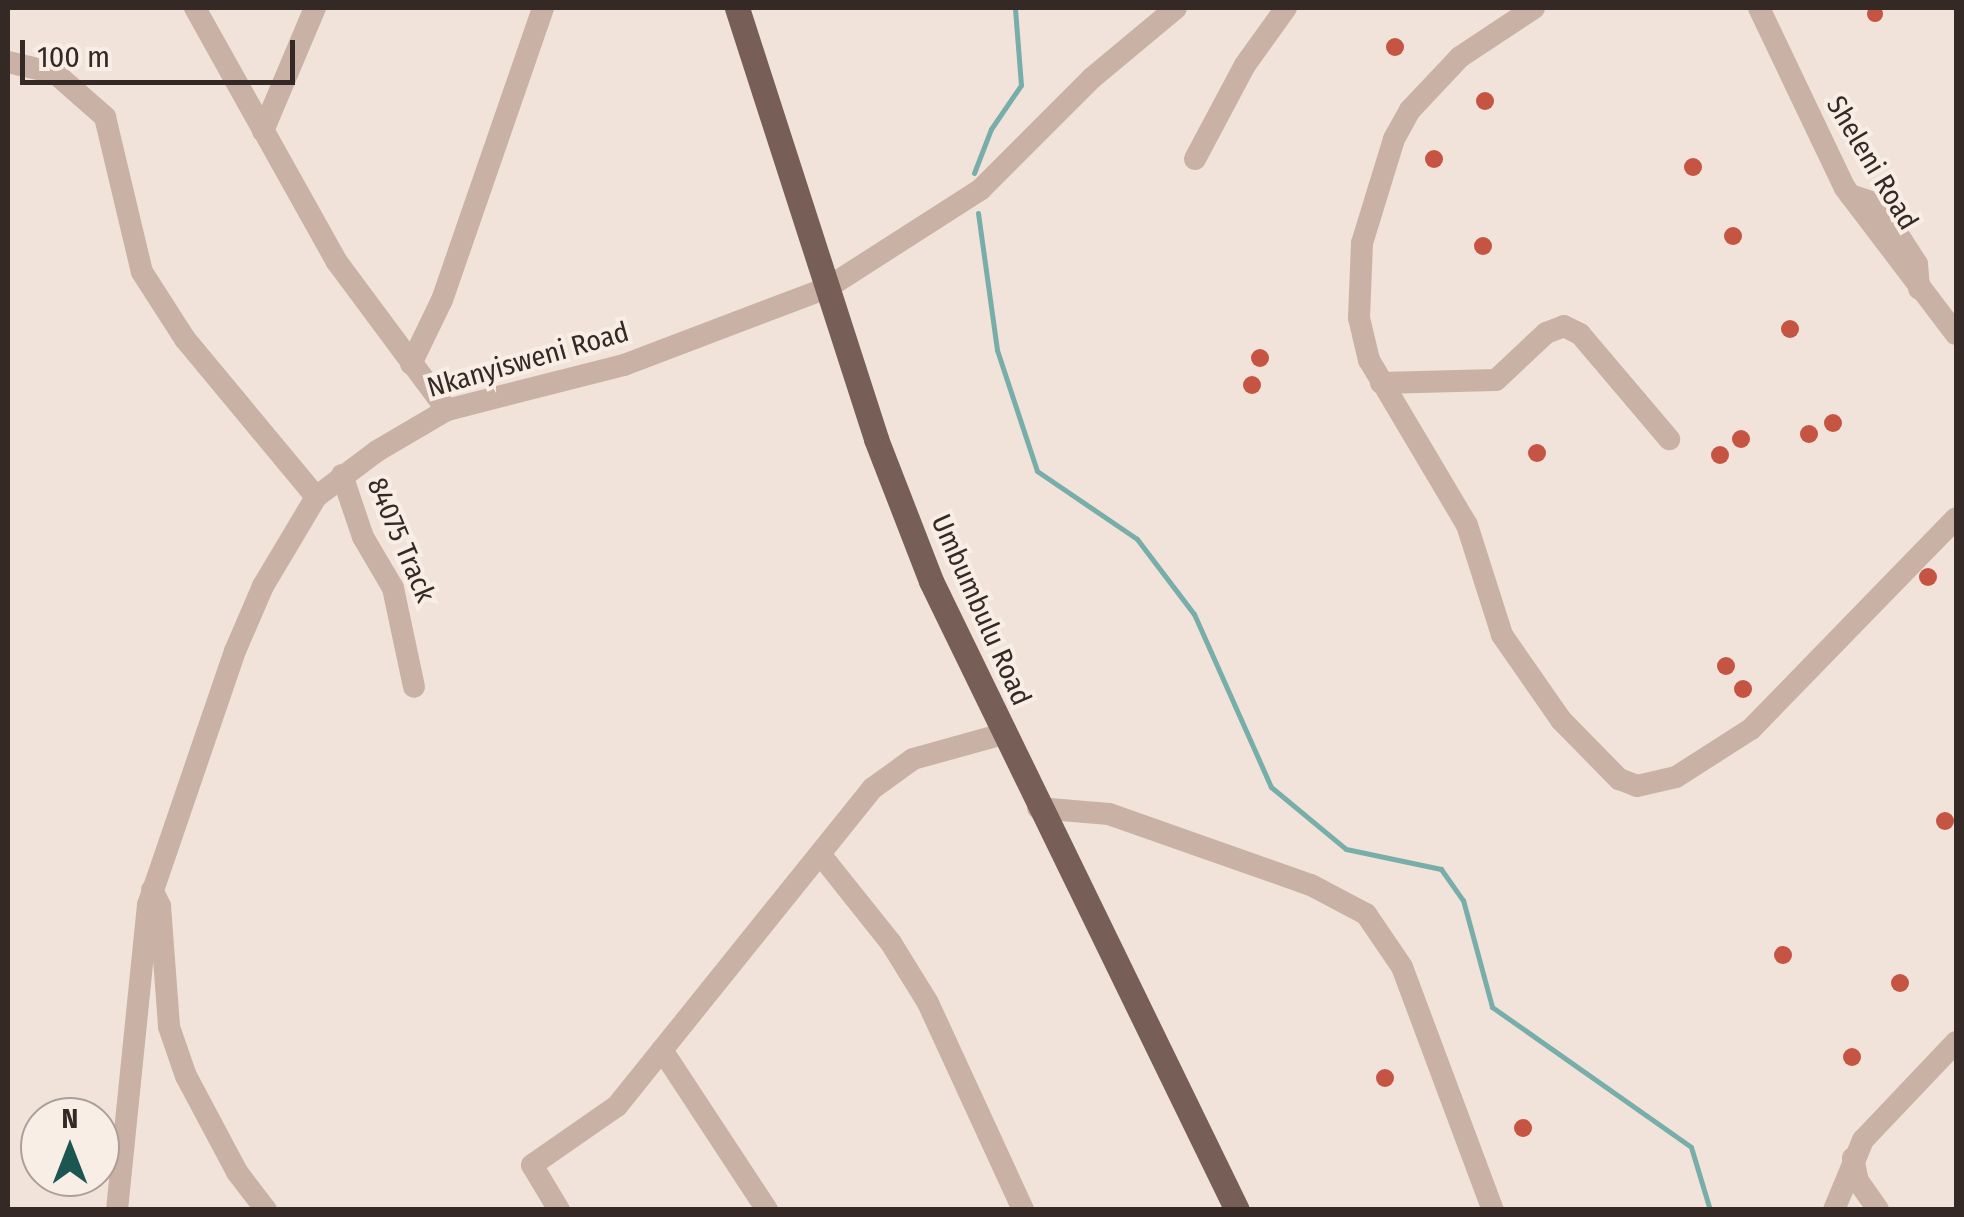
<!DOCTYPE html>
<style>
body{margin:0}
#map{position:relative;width:1964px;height:1217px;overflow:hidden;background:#f1e3d9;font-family:"Fira Sans Condensed",sans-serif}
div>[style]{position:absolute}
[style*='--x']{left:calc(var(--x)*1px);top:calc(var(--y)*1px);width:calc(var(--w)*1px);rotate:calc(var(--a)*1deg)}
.stream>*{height:5px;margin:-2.5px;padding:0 2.5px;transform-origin:2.5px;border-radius:2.5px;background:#78aeaa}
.building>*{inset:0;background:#c65442}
.round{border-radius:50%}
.minor>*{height:22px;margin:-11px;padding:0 11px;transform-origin:11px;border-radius:11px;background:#c9b2a5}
.major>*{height:25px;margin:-12.5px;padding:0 12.5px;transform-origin:12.5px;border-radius:12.5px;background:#775e57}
span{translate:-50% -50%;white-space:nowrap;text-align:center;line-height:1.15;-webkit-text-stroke:8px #f9eee5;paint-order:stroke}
.street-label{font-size:28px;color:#352926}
.frame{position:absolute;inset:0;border:10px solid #352926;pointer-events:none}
.north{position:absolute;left:20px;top:1097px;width:100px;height:100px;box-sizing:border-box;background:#f9eee5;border:2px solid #ab9f99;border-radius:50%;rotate:0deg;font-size:28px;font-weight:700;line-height:40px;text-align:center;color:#352926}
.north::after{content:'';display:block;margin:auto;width:35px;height:45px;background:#1c5653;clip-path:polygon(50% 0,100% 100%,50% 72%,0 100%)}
.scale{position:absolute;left:20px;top:40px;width:275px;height:45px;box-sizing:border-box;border:5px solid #352926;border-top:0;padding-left:12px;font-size:30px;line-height:35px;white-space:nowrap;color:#352926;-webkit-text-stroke:8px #f9eee5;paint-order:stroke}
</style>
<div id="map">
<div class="stream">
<i style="--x:974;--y:173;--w:47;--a:-68.9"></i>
<i style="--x:991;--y:129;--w:53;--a:-55.7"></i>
<i style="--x:1021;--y:85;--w:77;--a:-94.5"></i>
<i style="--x:978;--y:213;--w:138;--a:82.1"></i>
<i style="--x:997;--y:350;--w:127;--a:71.7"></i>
<i style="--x:1037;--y:471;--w:121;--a:34.2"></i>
<i style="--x:1137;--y:539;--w:94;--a:52.8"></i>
<i style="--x:1194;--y:614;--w:189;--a:66"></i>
<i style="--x:1271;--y:787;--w:97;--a:39.6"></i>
<i style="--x:1346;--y:849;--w:97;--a:11.9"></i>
<i style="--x:1441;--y:869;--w:38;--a:55"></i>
<i style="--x:1463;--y:900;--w:111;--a:74.8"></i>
<i style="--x:1492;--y:1007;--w:243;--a:35.1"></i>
<i style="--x:1691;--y:1147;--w:66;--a:73.2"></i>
</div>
<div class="building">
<i class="round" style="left:1867px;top:6px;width:16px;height:16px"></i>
<i class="round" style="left:1386px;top:38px;width:18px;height:18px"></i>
<i class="round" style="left:1476px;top:92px;width:18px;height:18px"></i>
<i class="round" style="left:1425px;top:150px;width:18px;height:18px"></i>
<i class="round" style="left:1684px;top:158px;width:18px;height:18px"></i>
<i class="round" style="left:1724px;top:227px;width:18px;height:18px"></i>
<i class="round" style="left:1474px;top:237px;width:18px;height:18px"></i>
<i class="round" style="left:1781px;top:320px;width:18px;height:18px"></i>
<i class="round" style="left:1251px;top:349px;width:18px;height:18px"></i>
<i class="round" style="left:1243px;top:376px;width:18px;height:18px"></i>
<i class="round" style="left:1824px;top:414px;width:18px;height:18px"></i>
<i class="round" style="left:1800px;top:425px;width:18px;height:18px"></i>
<i class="round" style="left:1732px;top:430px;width:18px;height:18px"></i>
<i class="round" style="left:1528px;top:444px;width:18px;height:18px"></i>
<i class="round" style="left:1711px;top:446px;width:18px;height:18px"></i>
<i class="round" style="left:1919px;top:568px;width:18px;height:18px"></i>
<i class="round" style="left:1717px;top:657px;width:18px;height:18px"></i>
<i class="round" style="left:1734px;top:680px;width:18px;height:18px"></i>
<i class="round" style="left:1936px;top:812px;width:18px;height:18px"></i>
<i class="round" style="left:1774px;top:946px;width:18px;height:18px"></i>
<i class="round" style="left:1891px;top:974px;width:18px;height:18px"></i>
<i class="round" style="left:1843px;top:1048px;width:18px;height:18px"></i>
<i class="round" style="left:1376px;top:1069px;width:18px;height:18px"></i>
<i class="round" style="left:1514px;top:1119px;width:18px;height:18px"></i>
</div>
<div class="minor">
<i style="--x:195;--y:8;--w:291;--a:60.8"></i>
<i style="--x:337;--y:262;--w:184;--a:53.4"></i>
<i style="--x:1534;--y:8;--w:89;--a:146.5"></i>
<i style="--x:1460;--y:57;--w:73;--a:133.3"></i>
<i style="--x:1410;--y:110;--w:33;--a:119"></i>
<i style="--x:1394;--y:139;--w:109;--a:107.1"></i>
<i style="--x:1362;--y:243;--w:75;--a:92.3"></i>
<i style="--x:1359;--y:318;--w:43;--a:76.6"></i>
<i style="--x:1369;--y:360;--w:192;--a:59.3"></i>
<i style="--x:1467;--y:525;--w:115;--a:72.3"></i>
<i style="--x:1502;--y:635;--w:103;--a:55.2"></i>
<i style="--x:1561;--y:720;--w:83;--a:45.5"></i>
<i style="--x:1619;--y:779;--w:19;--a:21"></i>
<i style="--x:1637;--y:786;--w:40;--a:-13"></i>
<i style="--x:1676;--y:777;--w:89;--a:-32.6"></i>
<i style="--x:1751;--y:729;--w:294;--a:-45.8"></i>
<i style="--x:1759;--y:8;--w:199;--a:64.5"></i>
<i style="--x:1845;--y:188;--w:183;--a:52.8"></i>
<i style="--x:8;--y:62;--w:48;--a:13.2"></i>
<i style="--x:55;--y:73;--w:67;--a:41.3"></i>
<i style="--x:105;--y:117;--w:159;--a:76.6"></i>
<i style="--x:142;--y:272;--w:80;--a:57.3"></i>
<i style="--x:185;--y:339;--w:205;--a:50.3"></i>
<i style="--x:263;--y:131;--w:134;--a:-67.1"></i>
<i style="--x:1195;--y:159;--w:106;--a:-62"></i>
<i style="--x:1245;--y:65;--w:70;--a:-54.3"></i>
<i style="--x:1850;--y:195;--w:23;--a:18"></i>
<i style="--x:1872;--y:202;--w:27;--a:48"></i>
<i style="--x:1890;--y:222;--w:50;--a:57.3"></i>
<i style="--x:1917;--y:264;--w:25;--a:85"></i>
<i style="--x:411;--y:364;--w:71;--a:-64.2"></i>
<i style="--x:442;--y:300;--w:309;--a:-70.9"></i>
<i style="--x:1381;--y:383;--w:115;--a:-1.5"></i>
<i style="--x:1496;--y:380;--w:69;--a:-43.2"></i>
<i style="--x:1546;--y:333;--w:19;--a:-21"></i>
<i style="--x:1564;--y:326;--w:18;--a:27"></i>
<i style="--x:1580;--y:334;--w:138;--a:49.7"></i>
<i style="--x:342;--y:475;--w:65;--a:71.3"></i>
<i style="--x:363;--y:537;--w:59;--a:59.5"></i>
<i style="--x:393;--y:588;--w:101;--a:78"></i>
<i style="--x:1038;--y:808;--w:71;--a:4.8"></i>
<i style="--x:1109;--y:814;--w:214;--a:19.4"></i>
<i style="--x:1311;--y:885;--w:62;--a:27.8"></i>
<i style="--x:1366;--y:914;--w:64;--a:55.8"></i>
<i style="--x:1402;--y:967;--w:259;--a:69.5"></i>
<i style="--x:820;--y:854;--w:114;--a:51.4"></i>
<i style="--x:891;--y:943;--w:70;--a:58.3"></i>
<i style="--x:928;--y:1003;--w:228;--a:65.3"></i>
<i style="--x:152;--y:890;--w:18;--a:63"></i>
<i style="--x:160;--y:906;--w:121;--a:85.7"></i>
<i style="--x:169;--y:1027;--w:52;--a:70.9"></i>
<i style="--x:186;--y:1076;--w:109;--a:62"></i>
<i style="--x:237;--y:1172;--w:48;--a:52.7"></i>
<i style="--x:662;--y:1050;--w:191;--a:56.7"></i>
<i style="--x:1853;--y:1158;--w:24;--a:78"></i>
<i style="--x:1858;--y:1181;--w:35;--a:55"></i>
<i style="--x:117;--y:1210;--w:307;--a:-84.2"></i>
<i style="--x:148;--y:905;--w:268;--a:-71.1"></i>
<i style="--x:235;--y:651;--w:71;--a:-66.7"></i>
<i style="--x:263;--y:586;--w:104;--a:-59.2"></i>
<i style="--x:316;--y:497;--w:76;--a:-37"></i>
<i style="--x:377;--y:451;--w:81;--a:-30.4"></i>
<i style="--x:447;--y:410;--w:183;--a:-14.3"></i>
<i style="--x:624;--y:365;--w:217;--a:-20.8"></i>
<i style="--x:827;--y:288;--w:183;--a:-32.7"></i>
<i style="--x:981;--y:189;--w:157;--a:-45"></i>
<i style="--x:1092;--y:78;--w:109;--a:-39.8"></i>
<i style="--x:559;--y:1210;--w:52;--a:-121"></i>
<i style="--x:532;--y:1165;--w:103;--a:-34.8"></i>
<i style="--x:617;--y:1106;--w:408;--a:-51.2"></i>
<i style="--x:873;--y:788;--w:49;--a:-35.9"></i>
<i style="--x:913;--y:759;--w:93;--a:-15.5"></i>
<i style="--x:1834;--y:1210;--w:76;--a:-67.5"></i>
<i style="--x:1863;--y:1140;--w:135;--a:-46.5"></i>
</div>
<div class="major">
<i style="--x:737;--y:8;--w:453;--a:72.1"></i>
<i style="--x:876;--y:439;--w:152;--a:68.8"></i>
<i style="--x:931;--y:581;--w:699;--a:64.06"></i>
</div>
<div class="street-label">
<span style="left:1872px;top:163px;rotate:59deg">Sheleni Road</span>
<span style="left:528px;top:360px;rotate:-16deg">Nkanyisweni Road</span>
<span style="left:401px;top:540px;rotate:67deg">84075 Track</span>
<span style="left:981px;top:610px;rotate:66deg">Umbumbulu Road</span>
</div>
<div class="frame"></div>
<div class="north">N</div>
<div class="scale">100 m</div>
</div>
